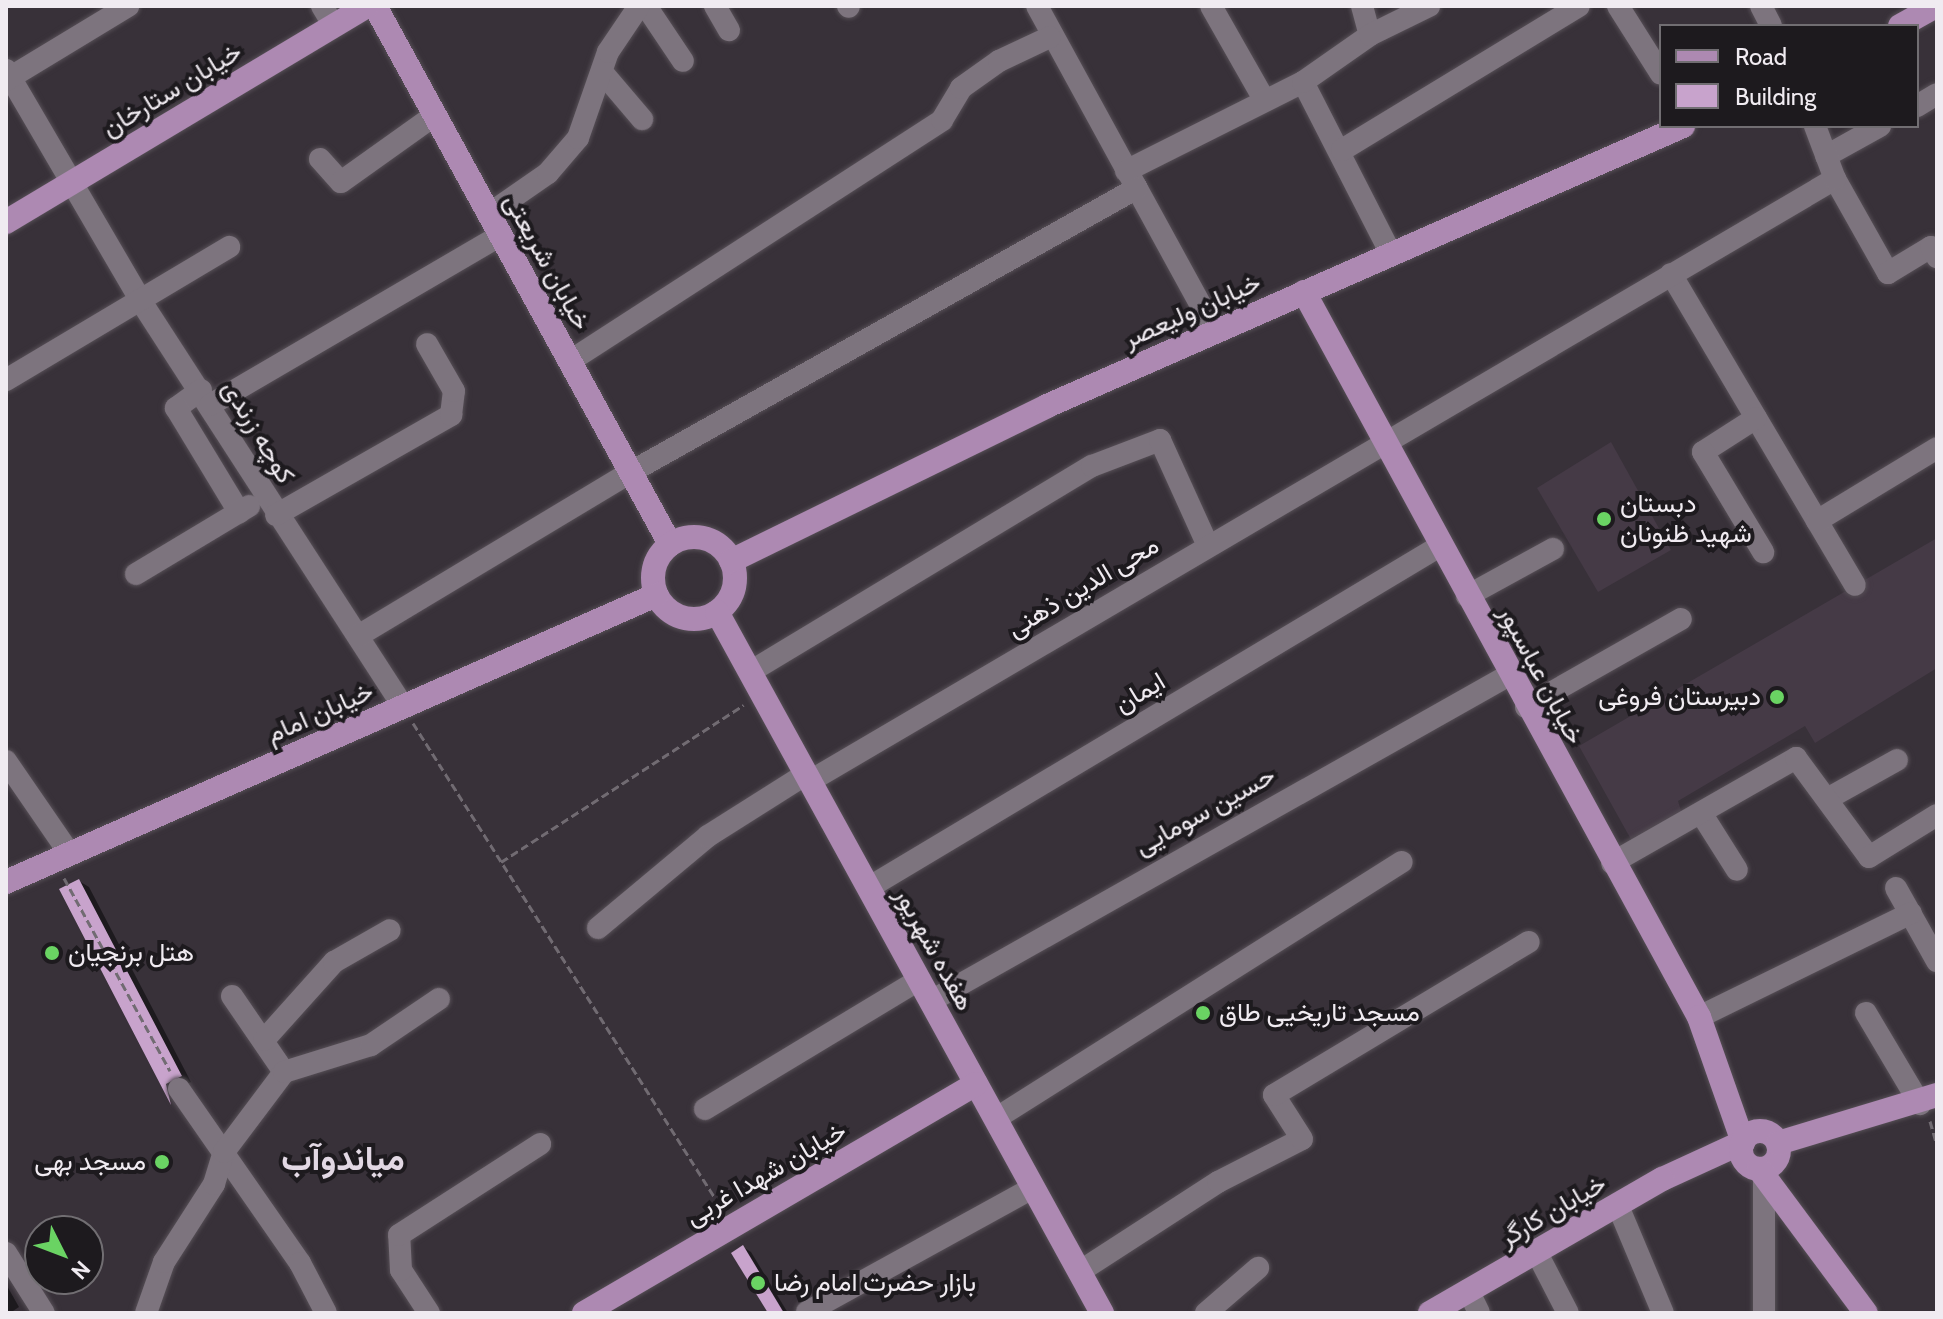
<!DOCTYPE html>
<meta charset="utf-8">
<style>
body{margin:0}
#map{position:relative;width:1943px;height:1319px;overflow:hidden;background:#383139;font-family:Cabin,Vazirmatn,sans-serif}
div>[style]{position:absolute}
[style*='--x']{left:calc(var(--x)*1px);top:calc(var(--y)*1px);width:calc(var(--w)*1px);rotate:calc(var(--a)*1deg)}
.built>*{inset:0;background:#453a46}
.shadow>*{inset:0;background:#0007}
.building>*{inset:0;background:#c8a3cc}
.path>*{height:3px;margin-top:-1.5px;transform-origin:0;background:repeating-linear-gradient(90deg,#716b72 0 8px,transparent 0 12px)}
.roads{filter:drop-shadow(0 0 2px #564f56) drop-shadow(0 0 2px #564f56)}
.minor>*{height:22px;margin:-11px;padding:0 11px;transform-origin:11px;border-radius:11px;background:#7d747e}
.major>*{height:24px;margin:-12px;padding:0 12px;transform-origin:12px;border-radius:12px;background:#ad89b2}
.major>.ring{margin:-12px;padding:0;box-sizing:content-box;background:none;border:24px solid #ad89b2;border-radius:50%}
.dots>*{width:22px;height:22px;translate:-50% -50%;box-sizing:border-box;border:4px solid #1d1a1e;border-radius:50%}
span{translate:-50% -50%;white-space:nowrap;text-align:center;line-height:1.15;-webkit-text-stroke:8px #1d1a1e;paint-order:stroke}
.street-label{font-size:26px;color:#f0ebf1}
.poi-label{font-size:26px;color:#f0ebf1}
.left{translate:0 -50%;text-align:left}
.right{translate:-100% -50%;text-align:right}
.district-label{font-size:34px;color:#e2d8e4;font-weight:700}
.frame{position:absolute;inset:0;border:8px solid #f0ebf1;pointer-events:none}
.legend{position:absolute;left:1659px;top:24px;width:260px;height:104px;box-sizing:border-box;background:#1d1a1e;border:2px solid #716e72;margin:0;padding:10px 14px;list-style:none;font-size:24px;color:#f0ebf1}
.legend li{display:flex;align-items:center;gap:16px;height:40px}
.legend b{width:40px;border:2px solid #716e72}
.north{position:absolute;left:24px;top:1215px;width:80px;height:80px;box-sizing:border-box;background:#1d1a1e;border:2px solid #716e72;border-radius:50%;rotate:132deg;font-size:22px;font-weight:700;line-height:32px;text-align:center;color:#f0ebf1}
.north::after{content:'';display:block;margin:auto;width:28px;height:36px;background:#6ad363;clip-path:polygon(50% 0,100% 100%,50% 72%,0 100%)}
</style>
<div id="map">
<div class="built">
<i style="clip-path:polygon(1611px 442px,1671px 550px,1598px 592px,1537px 488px)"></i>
<i style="clip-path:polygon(1937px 538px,1937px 668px,1815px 743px,1805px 726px,1678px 801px,1683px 817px,1633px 843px,1579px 746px)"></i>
</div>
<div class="shadow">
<i style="clip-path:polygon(79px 881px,89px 887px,191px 1082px,175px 1090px,181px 1108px,61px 890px)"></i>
<i style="clip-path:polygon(743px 1247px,751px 1252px,788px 1313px,770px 1313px)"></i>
<i style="clip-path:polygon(6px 1284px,19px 1307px,10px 1313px,6px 1313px)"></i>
</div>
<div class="building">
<i style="clip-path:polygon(79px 879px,182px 1076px,166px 1084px,171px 1105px,59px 889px)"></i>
<i style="clip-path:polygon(743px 1245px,784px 1313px,768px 1313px,731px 1253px)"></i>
</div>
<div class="path">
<i style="--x:413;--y:723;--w:576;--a:57.55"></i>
<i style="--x:501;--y:862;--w:289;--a:-32.9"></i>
<i style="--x:64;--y:878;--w:220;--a:61.2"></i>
<i style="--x:1930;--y:1121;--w:25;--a:74"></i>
</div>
<div class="roads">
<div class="minor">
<i style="--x:322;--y:6;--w:23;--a:59"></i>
<i style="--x:646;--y:6;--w:66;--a:56.1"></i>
<i style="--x:715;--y:6;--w:28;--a:60"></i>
<i style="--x:848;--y:6;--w:1;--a:45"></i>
<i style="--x:1037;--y:6;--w:371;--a:61.3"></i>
<i style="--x:1211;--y:6;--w:109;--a:60.4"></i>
<i style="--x:1362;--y:6;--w:30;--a:75"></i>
<i style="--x:1618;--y:6;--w:80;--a:57.7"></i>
<i style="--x:1761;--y:6;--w:22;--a:63"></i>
<i style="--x:6;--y:70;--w:270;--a:59.7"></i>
<i style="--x:142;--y:303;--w:481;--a:57.1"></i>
<i style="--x:602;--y:72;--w:62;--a:49.6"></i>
<i style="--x:6;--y:80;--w:143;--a:-31.2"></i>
<i style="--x:1303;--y:82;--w:193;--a:62.9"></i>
<i style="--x:1917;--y:106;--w:23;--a:-31"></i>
<i style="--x:1342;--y:150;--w:277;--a:-31.3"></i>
<i style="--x:1826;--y:156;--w:62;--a:-29.1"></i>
<i style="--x:320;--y:159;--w:31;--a:48"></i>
<i style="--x:341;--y:182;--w:115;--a:-35.5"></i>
<i style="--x:1126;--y:171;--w:198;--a:-26.7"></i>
<i style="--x:1303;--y:82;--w:82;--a:-35"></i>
<i style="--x:1370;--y:35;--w:66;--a:-26.2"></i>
<i style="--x:1835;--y:179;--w:108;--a:60.6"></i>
<i style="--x:1888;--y:273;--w:50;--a:-31.2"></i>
<i style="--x:1931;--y:247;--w:12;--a:59"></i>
<i style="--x:489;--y:214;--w:72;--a:-34.8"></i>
<i style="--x:548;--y:173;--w:46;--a:-49.4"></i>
<i style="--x:578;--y:138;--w:91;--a:-70.8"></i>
<i style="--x:608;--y:52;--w:55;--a:-56"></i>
<i style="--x:1671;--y:274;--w:361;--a:59.4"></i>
<i style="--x:570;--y:361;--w:443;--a:-32.9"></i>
<i style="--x:942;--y:120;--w:37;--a:-59"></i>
<i style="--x:961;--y:88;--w:47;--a:-35.4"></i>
<i style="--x:999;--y:61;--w:56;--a:-25.2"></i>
<i style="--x:6;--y:380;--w:260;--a:-30.8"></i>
<i style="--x:201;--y:390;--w:31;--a:144"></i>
<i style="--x:176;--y:408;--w:122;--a:58.8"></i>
<i style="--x:210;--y:405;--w:337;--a:-30.3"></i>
<i style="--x:1756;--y:418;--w:63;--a:147.3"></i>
<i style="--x:1703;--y:452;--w:117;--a:59"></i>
<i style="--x:276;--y:515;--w:202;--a:-29.7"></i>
<i style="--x:451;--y:415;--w:24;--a:-83"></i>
<i style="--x:454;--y:391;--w:54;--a:-119.9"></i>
<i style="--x:1817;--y:521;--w:140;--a:-31.3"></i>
<i style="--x:136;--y:574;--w:132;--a:-31"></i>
<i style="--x:1467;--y:596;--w:98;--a:-28.7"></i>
<i style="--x:358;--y:636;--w:318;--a:-31"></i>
<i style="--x:631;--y:472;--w:580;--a:-29.3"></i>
<i style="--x:750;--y:672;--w:399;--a:-31.1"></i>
<i style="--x:1092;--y:466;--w:73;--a:-20.9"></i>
<i style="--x:1160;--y:440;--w:116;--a:65.6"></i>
<i style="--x:1526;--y:707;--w:178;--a:-29.6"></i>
<i style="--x:6;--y:761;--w:113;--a:55.5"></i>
<i style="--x:810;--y:781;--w:1189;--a:-30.43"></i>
<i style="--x:1835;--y:179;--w:57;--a:-110.7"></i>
<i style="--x:1827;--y:799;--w:80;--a:-29.1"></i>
<i style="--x:1701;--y:813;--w:67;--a:57.7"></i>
<i style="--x:1612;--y:863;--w:212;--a:-29.7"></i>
<i style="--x:1796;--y:758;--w:123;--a:53.6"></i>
<i style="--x:1869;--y:857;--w:80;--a:-31.7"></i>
<i style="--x:868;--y:888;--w:666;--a:-30.88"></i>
<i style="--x:1896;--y:888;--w:84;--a:60.7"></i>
<i style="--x:598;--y:928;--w:143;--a:-39.9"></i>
<i style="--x:708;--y:836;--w:116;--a:-32.3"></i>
<i style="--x:232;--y:996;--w:92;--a:55.6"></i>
<i style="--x:931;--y:1001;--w:664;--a:-29.42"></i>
<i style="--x:1866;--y:1013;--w:106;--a:59.3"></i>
<i style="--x:1699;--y:1017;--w:236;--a:-26.1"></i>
<i style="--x:264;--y:1040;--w:105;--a:-48.1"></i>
<i style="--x:334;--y:962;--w:64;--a:-29.7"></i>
<i style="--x:179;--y:1089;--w:212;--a:55.2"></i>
<i style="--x:300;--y:1263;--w:56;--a:62.5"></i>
<i style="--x:705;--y:1109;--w:250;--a:-31.1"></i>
<i style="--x:995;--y:1119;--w:481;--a:-32.3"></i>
<i style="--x:1764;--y:1178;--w:135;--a:90"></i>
<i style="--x:1618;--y:1206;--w:116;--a:67.2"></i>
<i style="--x:6;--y:1253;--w:71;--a:57.7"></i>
<i style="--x:1538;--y:1255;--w:65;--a:62.7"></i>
<i style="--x:1079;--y:1272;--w:166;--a:-32.9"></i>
<i style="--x:1218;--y:1182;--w:94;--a:-27.1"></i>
<i style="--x:1302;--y:1139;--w:52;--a:-122.5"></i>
<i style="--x:1274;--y:1095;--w:297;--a:-31"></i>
<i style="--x:1468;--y:1290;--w:25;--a:64"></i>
<i style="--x:807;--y:1312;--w:258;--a:-28.8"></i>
<i style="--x:146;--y:1313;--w:54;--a:-70.6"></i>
<i style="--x:164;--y:1262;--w:93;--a:-57.3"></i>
<i style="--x:214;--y:1184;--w:34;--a:-73"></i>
<i style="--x:224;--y:1152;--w:100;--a:-53.1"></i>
<i style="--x:284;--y:1072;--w:91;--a:-17.2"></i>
<i style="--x:371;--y:1045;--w:82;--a:-34.1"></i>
<i style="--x:429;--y:1313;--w:51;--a:-123.1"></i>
<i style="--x:401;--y:1270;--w:35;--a:-93"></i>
<i style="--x:399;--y:1235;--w:168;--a:-32.8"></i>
<i style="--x:1206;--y:1313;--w:69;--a:-40.9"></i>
</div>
<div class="major">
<i style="--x:375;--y:6;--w:614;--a:61.26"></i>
<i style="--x:1900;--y:26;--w:41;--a:-29.1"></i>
<i style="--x:6;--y:222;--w:421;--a:-30.9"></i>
<i style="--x:1304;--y:292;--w:826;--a:61.42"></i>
<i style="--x:1699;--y:1017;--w:133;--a:70.6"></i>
<i style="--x:1743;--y:1142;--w:89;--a:155.4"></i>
<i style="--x:1662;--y:1179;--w:268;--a:150"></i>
<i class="ring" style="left:653px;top:537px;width:58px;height:58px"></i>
<i style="--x:731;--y:561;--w:352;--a:-26.1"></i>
<i style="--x:1047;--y:406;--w:695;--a:-23.76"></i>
<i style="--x:717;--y:612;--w:800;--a:61.22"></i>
<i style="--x:6;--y:882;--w:711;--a:-23.82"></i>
<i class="ring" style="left:1741px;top:1131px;width:14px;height:14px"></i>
<i style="--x:1778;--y:1143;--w:166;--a:-16.8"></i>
<i style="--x:1759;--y:1169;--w:179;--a:53.4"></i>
<i style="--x:584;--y:1313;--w:454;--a:-30.3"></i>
</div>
</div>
<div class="dots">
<i style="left:1604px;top:519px;background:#6ad363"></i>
<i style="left:1777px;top:697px;background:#6ad363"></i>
<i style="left:52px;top:953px;background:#6ad363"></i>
<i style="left:1203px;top:1013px;background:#6ad363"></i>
<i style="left:162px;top:1162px;background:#6ad363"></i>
<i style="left:758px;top:1283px;background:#6ad363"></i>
</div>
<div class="street-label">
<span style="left:172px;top:90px;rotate:-31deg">خیابان ستارخان</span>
<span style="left:547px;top:262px;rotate:61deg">خیابان شریعتی</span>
<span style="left:1192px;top:311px;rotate:-24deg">خیابان ولیعصر</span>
<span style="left:258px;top:432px;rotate:59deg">کوچه زرندی</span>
<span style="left:1083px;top:587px;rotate:-31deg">محی الدین ذهنی</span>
<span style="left:1541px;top:675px;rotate:62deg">خیابان عباسپور</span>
<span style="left:1140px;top:693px;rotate:-31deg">ایمان</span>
<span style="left:320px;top:713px;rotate:-24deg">خیابان امام</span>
<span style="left:1205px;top:811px;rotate:-29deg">حسین سومایی</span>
<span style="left:934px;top:949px;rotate:61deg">هفده شهریور</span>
<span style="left:766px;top:1174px;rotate:-30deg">خیابان شهدا غربی</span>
<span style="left:1553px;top:1211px;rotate:-30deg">خیابان کارگر</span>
</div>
<div class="poi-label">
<span class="left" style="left:1620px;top:519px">دبستان<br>شهید ظنونان</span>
<span class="right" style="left:1761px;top:697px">دبیرستان فروغی</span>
<span class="left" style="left:68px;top:953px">هتل برنجیان</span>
<span class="left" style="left:1219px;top:1013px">مسجد تاریخیی طاق</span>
<span class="right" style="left:146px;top:1162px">مسجد بهی</span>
<span class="left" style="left:774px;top:1283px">بازار حضرت امام رضا</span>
</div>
<div class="district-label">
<span style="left:343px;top:1159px">میاندوآب</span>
</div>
<div class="frame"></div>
<ul class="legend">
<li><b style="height:10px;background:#ad89b2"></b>Road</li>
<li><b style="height:22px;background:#c8a3cc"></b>Building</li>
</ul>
<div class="north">N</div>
</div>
